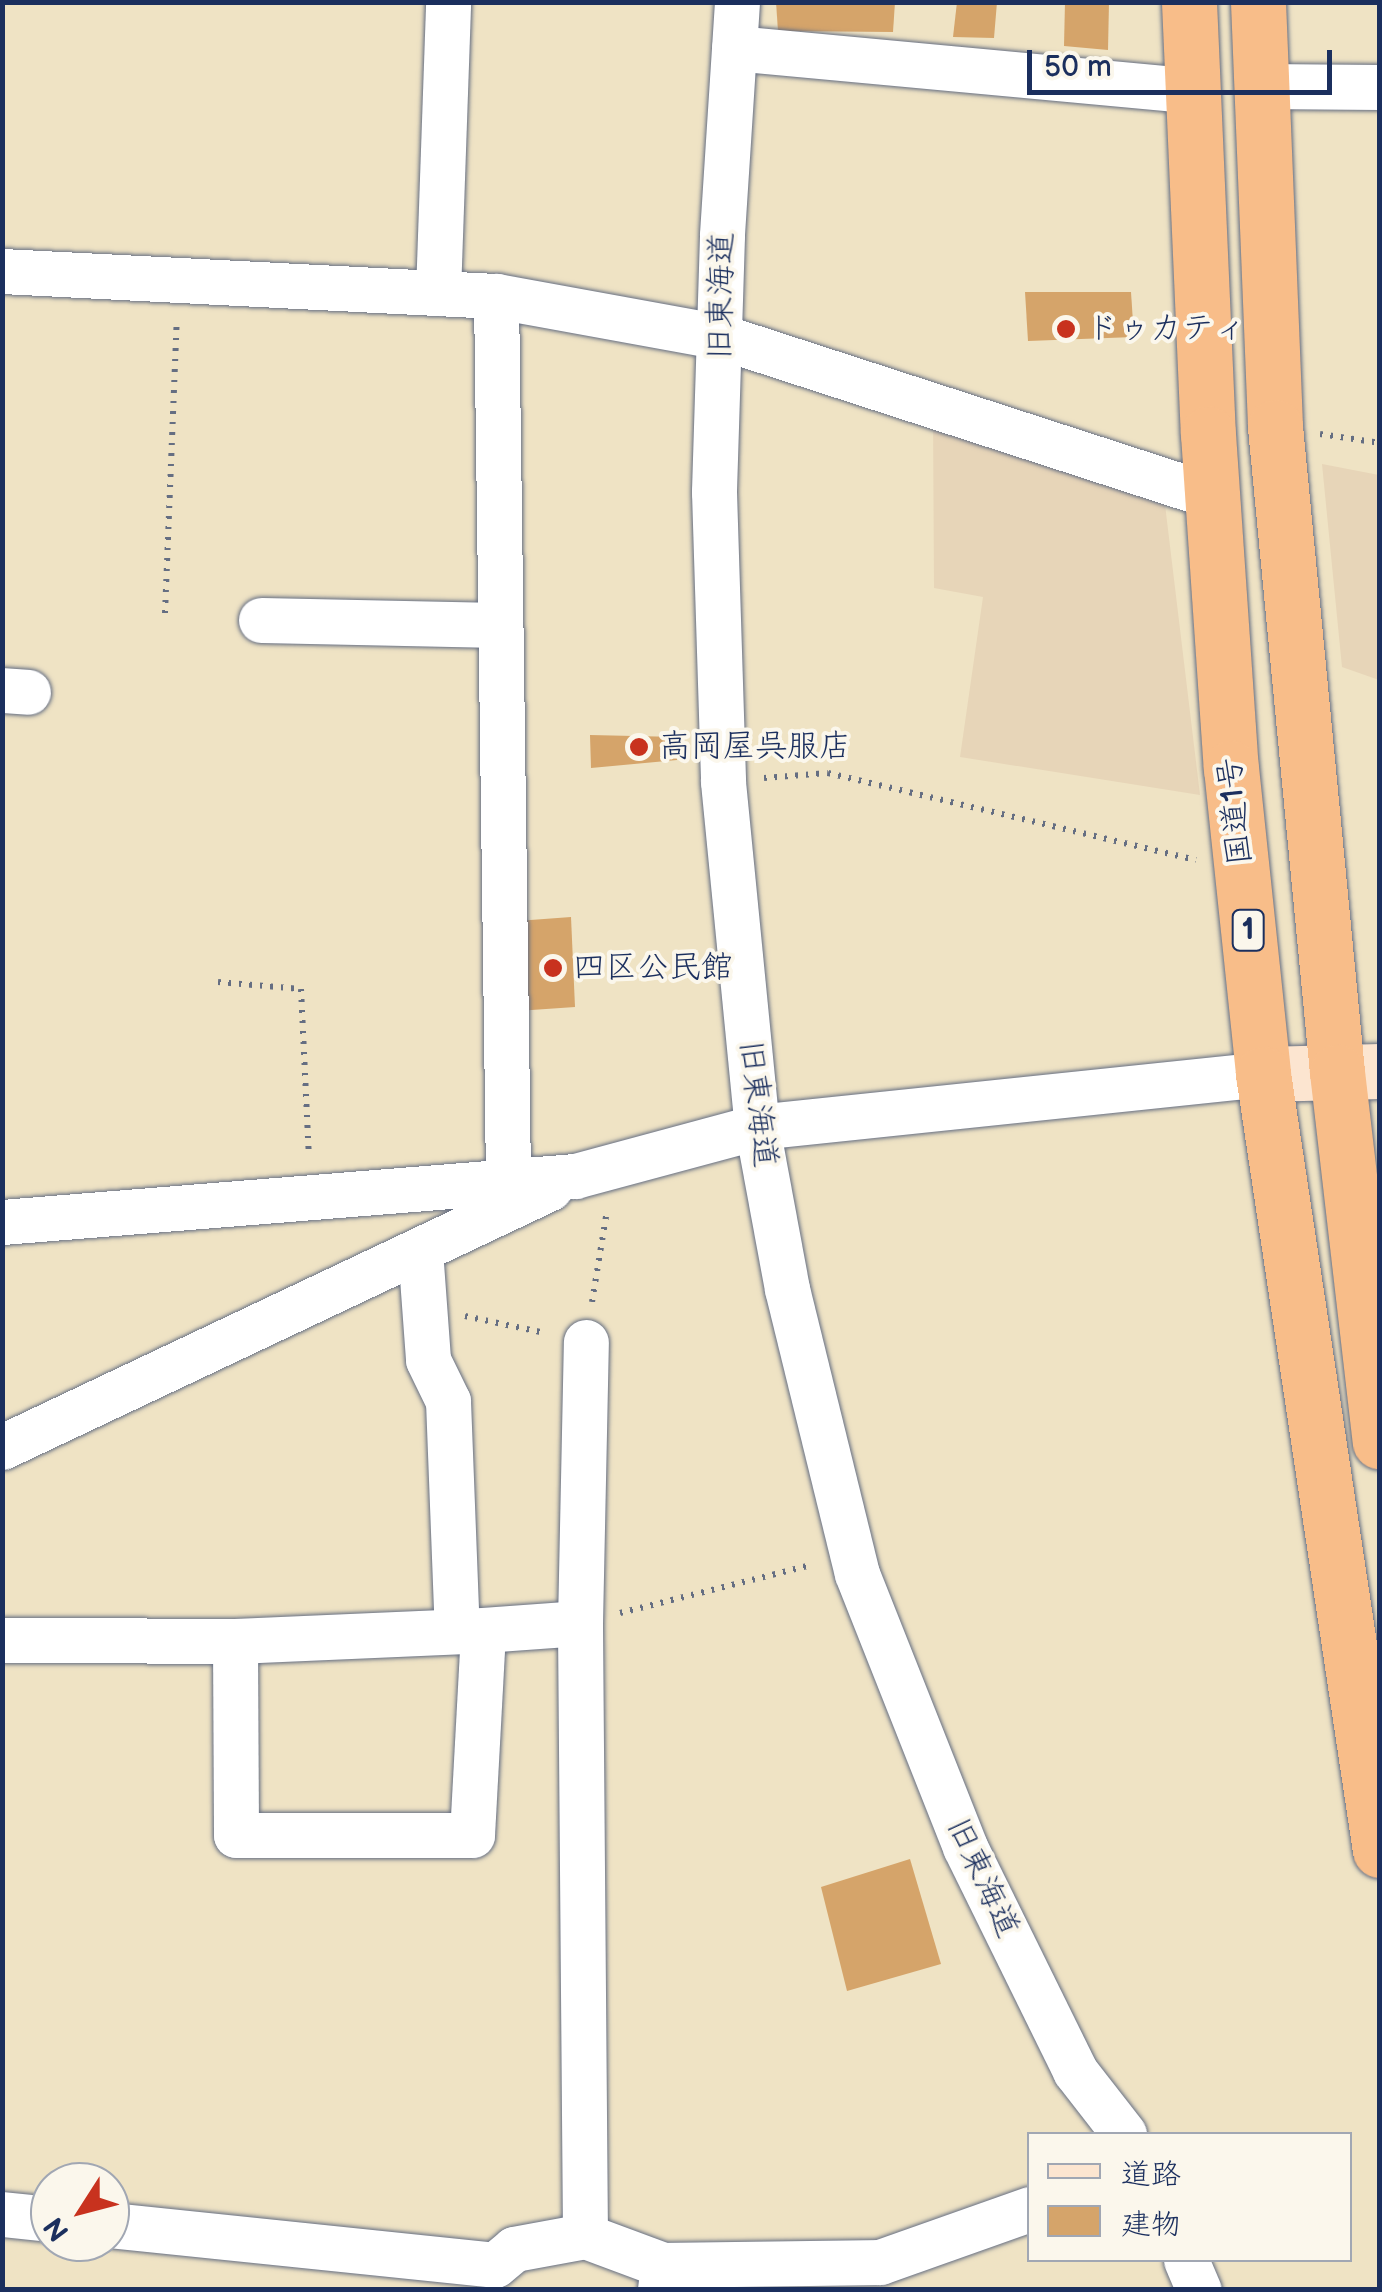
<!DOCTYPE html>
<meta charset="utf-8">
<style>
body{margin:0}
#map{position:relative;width:1382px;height:2292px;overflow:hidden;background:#efe3c4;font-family:"Balsamiq Sans","Klee One",sans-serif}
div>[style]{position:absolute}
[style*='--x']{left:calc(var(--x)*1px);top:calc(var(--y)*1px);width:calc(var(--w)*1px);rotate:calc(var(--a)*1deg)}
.built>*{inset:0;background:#e7d5b8}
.building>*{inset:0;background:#d5a46a}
.path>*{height:6px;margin-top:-3px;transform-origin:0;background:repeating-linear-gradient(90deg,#656e82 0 2.5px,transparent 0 10.5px)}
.roads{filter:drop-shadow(0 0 2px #656e82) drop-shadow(0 0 2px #656e82)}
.street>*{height:45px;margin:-22.5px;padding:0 22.5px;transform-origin:22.5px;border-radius:22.5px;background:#fff}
.secondary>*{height:55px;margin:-27.5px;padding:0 27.5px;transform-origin:27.5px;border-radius:27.5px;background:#fce5d0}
.highway>*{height:55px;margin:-27.5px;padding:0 27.5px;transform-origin:27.5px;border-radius:27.5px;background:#f8bd89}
.dots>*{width:28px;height:28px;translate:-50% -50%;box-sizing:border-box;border:5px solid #fbf7ec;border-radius:50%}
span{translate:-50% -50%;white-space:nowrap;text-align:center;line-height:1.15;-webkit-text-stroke:8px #fbf7ec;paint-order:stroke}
.shield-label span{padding:2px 8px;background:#fbf7ec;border:2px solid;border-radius:8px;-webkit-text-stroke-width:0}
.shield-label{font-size:30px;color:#1b2f5e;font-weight:700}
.street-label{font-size:32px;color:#1b2f5e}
.poi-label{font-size:32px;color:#1b2f5e}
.left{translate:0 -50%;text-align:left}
.frame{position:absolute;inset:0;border:5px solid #1b2f5e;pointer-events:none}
.legend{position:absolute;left:1027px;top:2132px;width:325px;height:130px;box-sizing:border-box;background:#fbf7ec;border:2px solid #a1a7b3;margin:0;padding:12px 18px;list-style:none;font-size:30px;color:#1b2f5e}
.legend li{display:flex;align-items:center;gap:20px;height:50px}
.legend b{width:50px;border:2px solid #a1a7b3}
.north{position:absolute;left:30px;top:2162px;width:100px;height:100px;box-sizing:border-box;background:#fbf7ec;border:2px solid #a1a7b3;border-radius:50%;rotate:234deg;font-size:28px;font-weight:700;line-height:40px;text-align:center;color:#1b2f5e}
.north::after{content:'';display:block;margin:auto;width:35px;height:45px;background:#c8321e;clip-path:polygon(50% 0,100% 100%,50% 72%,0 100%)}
.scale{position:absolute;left:1027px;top:50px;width:305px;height:45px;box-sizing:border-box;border:5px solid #1b2f5e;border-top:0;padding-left:12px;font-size:30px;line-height:35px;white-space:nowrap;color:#1b2f5e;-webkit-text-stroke:8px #fbf7ec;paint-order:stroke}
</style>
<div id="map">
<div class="built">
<i style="clip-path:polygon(933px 413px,1163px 488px,1200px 795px,960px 757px,983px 597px,934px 588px)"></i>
<i style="clip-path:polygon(1322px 464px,1379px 475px,1379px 680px,1342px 667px)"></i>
</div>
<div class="building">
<i style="clip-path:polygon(776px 2px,895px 2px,893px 32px,778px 31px)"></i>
<i style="clip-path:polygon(957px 2px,997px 2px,994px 38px,953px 37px)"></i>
<i style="clip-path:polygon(1065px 2px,1109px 2px,1108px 50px,1064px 46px)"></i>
<i style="clip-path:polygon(1025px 292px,1131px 292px,1134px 337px,1028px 341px)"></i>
<i style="clip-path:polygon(590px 735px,678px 737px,677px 760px,591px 768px)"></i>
<i style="clip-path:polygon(571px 917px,575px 1007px,517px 1011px,517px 921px)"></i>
<i style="clip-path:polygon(910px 1859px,941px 1964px,847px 1991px,821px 1887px)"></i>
</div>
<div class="path">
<i style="--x:1320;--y:434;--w:61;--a:8.5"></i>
<i style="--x:165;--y:613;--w:294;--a:-87.7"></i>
<i style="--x:764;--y:778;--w:64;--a:-4.5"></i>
<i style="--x:828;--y:773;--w:378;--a:13.3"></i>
<i style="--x:218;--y:982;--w:83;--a:4.8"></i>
<i style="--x:301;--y:989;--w:167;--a:87.3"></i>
<i style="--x:592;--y:1302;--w:93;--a:-80.7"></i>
<i style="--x:465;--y:1316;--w:82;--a:12"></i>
<i style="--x:620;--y:1613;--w:197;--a:-14.1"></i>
</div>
<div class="roads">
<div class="street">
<i style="--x:737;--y:2;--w:234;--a:93.7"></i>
<i style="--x:722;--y:236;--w:256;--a:91.8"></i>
<i style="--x:714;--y:492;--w:290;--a:88.2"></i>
<i style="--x:723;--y:782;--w:347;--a:84.4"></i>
<i style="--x:757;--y:1127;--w:165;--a:79.5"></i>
<i style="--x:787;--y:1289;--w:293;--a:76.2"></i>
<i style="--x:857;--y:1574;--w:294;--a:68.4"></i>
<i style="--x:965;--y:1847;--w:250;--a:63.8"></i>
<i style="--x:1075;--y:2071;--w:80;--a:52.1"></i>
<i style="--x:734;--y:48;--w:458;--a:5.3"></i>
<i style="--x:1261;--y:86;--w:119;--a:0.5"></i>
<i style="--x:2;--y:271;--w:495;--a:2.9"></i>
<i style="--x:496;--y:296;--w:230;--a:10.3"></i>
<i style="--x:722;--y:337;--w:515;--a:17.98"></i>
<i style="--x:438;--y:293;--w:291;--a:-88"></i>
<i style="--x:496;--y:296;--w:885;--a:89.22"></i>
<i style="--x:261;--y:620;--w:239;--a:1.2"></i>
<i style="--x:2;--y:690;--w:26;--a:4"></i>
<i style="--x:2;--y:1222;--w:575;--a:-4.59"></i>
<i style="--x:575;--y:1176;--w:188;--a:-15.1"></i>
<i style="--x:757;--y:1127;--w:509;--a:-5.98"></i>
<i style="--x:420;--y:1250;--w:110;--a:85.8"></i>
<i style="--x:428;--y:1360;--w:46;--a:64"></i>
<i style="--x:448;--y:1401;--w:230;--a:87.8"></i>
<i style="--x:2;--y:1447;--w:606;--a:-25.3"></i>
<i style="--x:2;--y:1640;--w:233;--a:0.2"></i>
<i style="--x:235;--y:1641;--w:194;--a:89.7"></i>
<i style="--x:236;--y:1835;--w:236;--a:0"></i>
<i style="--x:472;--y:1835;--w:205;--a:-86.9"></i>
<i style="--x:483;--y:1630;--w:97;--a:-4.1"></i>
<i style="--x:235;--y:1641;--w:248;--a:-2.5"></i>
<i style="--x:2;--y:2214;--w:48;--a:5.9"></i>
<i style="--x:110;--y:2225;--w:387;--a:5.9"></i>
<i style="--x:495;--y:2265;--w:25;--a:-40"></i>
<i style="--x:514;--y:2249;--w:72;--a:-10.4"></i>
<i style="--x:585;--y:2236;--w:83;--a:20.4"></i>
<i style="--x:663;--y:2265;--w:25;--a:97"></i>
<i style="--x:585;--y:2236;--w:613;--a:-90.47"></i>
<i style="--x:580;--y:1623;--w:281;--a:-88.8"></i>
<i style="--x:1186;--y:2260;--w:33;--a:67"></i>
<i style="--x:663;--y:2265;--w:217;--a:-0.8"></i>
<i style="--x:880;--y:2262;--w:159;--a:-19.5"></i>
</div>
<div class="secondary">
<i style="--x:1263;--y:1074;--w:117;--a:-1.5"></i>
</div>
<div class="highway">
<i style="--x:1189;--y:2;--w:432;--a:87.5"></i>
<i style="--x:1208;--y:434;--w:335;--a:86.1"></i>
<i style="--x:1231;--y:768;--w:308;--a:84"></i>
<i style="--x:1263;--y:1074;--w:785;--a:81.43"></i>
<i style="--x:1258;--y:2;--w:425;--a:87.7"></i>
<i style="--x:1275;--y:427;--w:648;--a:84.51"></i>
<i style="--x:1337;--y:1072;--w:372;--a:83.4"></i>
</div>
</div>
<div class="dots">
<i style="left:1066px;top:329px;background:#c8321e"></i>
<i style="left:639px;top:747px;background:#c8321e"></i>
<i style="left:553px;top:968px;background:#c8321e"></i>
</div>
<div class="shield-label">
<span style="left:1248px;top:930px">1</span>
</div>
<div class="street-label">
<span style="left:722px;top:296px;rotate:-89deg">旧東海道</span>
<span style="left:1236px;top:811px;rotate:-96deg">国道1号</span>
<span style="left:757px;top:1104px;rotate:83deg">旧東海道</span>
<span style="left:982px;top:1878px;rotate:65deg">旧東海道</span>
</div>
<div class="poi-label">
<span class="left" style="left:1086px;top:329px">ドゥカティ</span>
<span class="left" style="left:659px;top:747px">高岡屋呉服店</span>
<span class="left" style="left:573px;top:968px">四区公民館</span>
</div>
<div class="frame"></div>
<ul class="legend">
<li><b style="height:12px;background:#fce5d0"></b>道路</li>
<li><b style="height:28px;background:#d5a46a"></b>建物</li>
</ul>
<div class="north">N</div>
<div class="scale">50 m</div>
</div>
